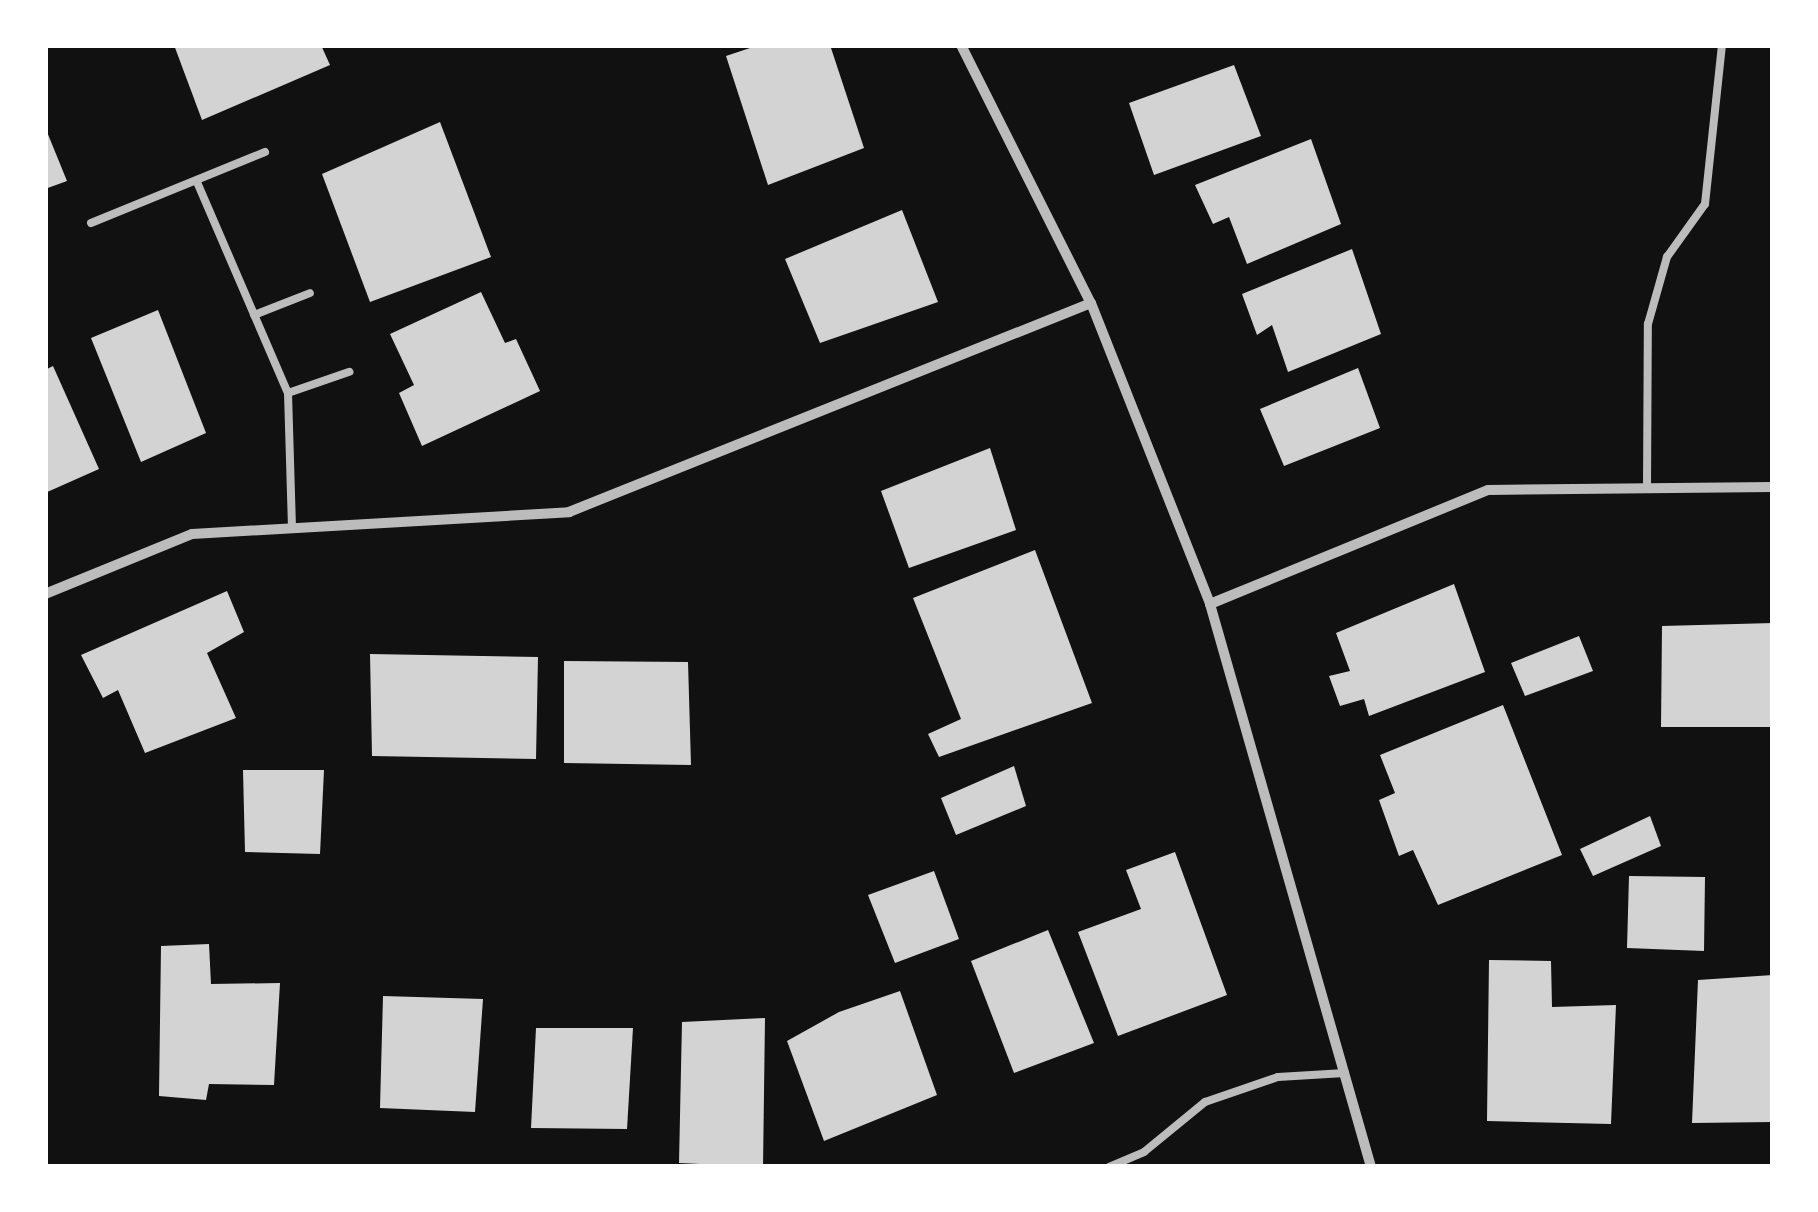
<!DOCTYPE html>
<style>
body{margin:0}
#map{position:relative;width:1818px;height:1212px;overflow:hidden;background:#111;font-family:Quicksand,sans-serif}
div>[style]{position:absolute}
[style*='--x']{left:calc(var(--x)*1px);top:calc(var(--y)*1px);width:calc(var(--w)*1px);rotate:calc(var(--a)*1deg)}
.building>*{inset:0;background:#d3d3d3}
.service>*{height:8px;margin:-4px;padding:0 4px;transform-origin:4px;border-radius:4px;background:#bcbcbc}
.minor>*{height:10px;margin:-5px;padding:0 5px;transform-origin:5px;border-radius:5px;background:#bcbcbc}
span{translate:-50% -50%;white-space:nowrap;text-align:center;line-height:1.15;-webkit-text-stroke:10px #fff;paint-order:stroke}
.frame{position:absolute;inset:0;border:48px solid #fff;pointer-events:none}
</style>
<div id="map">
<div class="building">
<i style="clip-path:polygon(174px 45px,321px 45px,330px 65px,202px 120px)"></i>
<i style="clip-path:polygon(759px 45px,830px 45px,864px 148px,768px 185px,726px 56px)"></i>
<i style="clip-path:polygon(1234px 65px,1261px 136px,1154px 175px,1129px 103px)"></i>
<i style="clip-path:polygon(440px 122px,491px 257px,370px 302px,322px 174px)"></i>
<i style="clip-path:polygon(45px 127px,67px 181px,45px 189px)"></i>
<i style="clip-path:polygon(1311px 139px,1341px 224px,1247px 264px,1229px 217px,1213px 224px,1195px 185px)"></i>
<i style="clip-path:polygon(902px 210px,938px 302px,820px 343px,785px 259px)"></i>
<i style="clip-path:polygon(1352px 249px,1381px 334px,1288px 372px,1272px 325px,1257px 335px,1242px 294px)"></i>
<i style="clip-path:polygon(481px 292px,505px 343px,516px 339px,540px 391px,422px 446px,399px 393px,414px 385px,390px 334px)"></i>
<i style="clip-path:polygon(158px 310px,206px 433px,141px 462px,91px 338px)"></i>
<i style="clip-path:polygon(53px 366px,99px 469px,45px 493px,45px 370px)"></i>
<i style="clip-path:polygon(1358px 368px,1380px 428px,1284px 466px,1260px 409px)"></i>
<i style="clip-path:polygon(990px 448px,1016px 530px,909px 568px,881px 491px)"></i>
<i style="clip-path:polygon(1035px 550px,1092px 703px,939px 757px,928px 734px,961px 719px,913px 598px)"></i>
<i style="clip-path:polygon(1454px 584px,1485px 672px,1369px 716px,1364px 699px,1340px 706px,1329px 676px,1350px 671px,1336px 633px)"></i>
<i style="clip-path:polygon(227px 591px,244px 632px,207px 653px,236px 718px,145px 753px,118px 690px,103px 698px,81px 655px)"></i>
<i style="clip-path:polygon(1773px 623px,1773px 727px,1661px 727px,1662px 626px)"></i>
<i style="clip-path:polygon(1579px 636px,1593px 671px,1525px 696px,1511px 663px)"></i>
<i style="clip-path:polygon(370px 654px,538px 657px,536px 759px,372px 756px)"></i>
<i style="clip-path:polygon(564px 661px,688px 662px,691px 765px,564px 763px)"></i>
<i style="clip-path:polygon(1503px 705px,1562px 855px,1438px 905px,1413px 850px,1399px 856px,1379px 800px,1395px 793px,1380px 755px)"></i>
<i style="clip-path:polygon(1014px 766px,1026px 806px,956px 835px,941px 798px)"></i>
<i style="clip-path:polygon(243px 770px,324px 770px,320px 854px,245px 852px)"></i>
<i style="clip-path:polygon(1650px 816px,1661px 846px,1593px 876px,1580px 849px)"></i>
<i style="clip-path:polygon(1175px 852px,1227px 995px,1118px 1036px,1078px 932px,1141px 909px,1126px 870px)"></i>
<i style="clip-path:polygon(934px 871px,959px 939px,895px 963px,868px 895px)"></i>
<i style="clip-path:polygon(1629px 876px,1705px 877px,1704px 951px,1627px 948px)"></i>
<i style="clip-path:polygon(1048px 930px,1094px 1043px,1014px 1073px,971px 961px)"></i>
<i style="clip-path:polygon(209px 944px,211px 984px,280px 983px,274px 1085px,209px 1084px,206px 1100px,159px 1096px,161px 946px)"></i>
<i style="clip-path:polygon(1489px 960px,1551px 961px,1552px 1007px,1616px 1005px,1611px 1124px,1487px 1121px)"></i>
<i style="clip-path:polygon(1773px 975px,1773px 1122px,1692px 1123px,1698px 980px)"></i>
<i style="clip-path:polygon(900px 991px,937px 1095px,824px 1141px,787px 1041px,839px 1012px)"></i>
<i style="clip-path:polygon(383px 996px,483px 999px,475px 1112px,380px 1108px)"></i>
<i style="clip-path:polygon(765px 1018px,763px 1167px,679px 1163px,682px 1022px)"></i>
<i style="clip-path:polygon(536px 1028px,633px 1028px,627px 1129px,531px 1128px)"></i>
</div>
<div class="service">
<i style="--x:197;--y:182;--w:230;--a:66.7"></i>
<i style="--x:288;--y:393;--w:134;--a:88.3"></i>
<i style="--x:91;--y:223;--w:188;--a:-22.2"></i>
<i style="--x:254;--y:315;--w:60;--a:-21.4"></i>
<i style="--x:288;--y:393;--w:65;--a:-19"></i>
<i style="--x:1647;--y:488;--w:164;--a:-89.7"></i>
<i style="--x:1648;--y:324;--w:70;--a:-74.2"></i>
<i style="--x:1667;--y:257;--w:65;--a:-54.4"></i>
<i style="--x:1705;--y:204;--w:160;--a:-83.9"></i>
<i style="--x:1109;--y:1167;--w:38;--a:-23"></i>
<i style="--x:1144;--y:1152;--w:79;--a:-39.3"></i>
<i style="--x:1205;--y:1102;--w:77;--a:-18.9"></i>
<i style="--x:1278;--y:1077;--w:67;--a:-3.4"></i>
</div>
<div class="minor">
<i style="--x:961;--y:45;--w:289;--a:63.3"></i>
<i style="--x:1091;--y:303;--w:324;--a:68.4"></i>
<i style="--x:1210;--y:604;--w:586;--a:74.04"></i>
<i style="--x:45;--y:594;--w:159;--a:-22.2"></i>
<i style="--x:192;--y:534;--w:378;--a:-3.3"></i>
<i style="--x:569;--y:512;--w:562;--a:-21.82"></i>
<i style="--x:1210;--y:604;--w:300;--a:-22.3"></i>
<i style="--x:1488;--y:490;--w:285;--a:-0.6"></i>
</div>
<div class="frame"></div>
</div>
